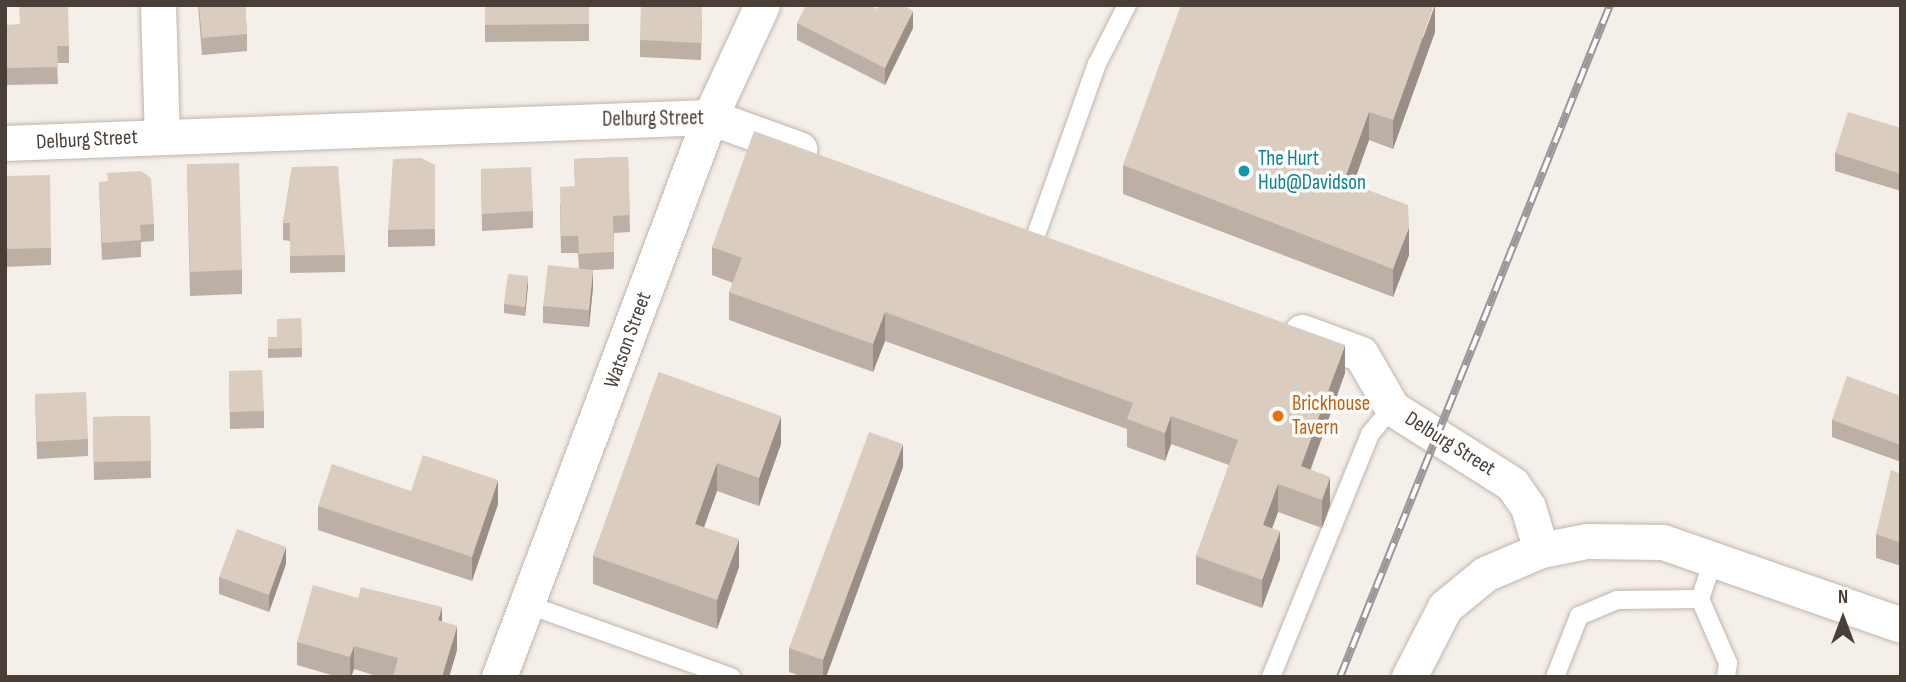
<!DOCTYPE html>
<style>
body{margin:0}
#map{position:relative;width:1906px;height:682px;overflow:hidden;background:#f5efe9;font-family:"Sofia Sans Condensed",sans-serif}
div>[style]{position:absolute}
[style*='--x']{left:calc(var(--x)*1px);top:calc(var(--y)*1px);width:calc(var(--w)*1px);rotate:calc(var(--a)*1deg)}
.roads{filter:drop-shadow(0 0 2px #c1b5ab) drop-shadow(0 0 2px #c1b5ab)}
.lane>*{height:18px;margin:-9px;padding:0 9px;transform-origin:9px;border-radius:9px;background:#fff}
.street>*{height:35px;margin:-17.5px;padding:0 17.5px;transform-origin:17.5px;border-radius:17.5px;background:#fff}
.rail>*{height:8px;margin-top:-4px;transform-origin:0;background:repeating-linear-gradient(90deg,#fff 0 16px,#989898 0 32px);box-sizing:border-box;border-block:2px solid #989898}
.wall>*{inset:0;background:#bcafa5}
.shaded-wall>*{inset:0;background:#998f86}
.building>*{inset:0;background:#dbccc0}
.dots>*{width:19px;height:19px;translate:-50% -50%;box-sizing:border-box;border:4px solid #fff;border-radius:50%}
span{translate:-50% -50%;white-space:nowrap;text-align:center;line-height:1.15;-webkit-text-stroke:7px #fff;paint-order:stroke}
.street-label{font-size:21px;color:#493f37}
.culture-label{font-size:21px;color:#0d838f}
.left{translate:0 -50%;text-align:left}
.food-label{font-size:21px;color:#c56008}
.frame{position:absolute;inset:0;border:7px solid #493f37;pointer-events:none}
.north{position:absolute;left:1808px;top:584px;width:70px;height:70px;-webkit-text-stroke:5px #fff;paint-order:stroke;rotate:0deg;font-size:19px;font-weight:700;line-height:28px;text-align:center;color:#493f37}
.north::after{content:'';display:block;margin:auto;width:24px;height:32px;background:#493f37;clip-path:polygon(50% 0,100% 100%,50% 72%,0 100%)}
</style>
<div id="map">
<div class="roads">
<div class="lane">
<i style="--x:1036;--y:235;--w:182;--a:-70.4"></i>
<i style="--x:1097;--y:64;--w:66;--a:-63"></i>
<i style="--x:1715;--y:555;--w:46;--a:108.8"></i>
<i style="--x:1700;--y:599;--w:70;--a:66.4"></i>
<i style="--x:1728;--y:663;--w:14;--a:98"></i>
<i style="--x:526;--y:604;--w:218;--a:19.6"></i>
<i style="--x:1271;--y:677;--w:262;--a:-67.8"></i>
<i style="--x:1370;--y:434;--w:34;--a:-50"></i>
<i style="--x:1555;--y:677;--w:66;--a:-68.5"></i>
<i style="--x:1579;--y:616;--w:41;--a:-22.8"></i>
<i style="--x:1617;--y:600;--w:83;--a:-0.7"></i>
</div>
<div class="street">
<i style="--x:158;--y:5;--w:131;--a:88.3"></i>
<i style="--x:5;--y:143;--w:705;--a:-2.11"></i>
<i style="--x:710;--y:117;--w:95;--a:19.8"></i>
<i style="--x:1302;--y:332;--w:63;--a:20.4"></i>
<i style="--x:1361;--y:354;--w:62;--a:60.1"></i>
<i style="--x:1392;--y:408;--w:142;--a:32.3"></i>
<i style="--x:1512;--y:484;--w:28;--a:55"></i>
<i style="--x:1528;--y:507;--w:45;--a:73.2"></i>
<i style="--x:1541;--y:550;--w:47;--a:-11.1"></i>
<i style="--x:1587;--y:541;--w:76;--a:0.8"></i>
<i style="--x:1663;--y:542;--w:252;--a:19.2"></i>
<i style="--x:499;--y:677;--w:598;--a:-69.35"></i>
<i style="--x:710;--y:117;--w:123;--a:-65.1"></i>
<i style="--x:1409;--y:677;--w:79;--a:-62.8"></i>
<i style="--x:1445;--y:607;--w:52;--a:-39.5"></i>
<i style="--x:1485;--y:574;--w:61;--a:-23.2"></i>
</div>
</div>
<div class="rail">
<i style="--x:1340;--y:677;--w:724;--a:-68.11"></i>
</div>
<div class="wall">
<i style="clip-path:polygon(198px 5px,245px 5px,247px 34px,247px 51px,202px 55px)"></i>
<i style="clip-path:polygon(485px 5px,589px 5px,589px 41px,485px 42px)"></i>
<i style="clip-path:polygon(877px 9px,913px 28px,885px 85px,797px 40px,797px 23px)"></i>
<i style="clip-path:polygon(702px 18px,701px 60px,640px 57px,640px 40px)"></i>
<i style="clip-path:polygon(5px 25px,69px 46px,69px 63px,57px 63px,58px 84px,5px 85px)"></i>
<i style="clip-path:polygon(1435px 32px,1393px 149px,1369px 140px,1353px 185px,1409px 255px,1393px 297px,1123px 194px,1123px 165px)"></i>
<i style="clip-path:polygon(1901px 128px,1901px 191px,1835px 171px,1835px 153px)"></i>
<i style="clip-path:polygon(628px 157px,630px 232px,614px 233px,614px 269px,593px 270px,593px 287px,589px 327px,543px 323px,543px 306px,579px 268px,578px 253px,561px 253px,560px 204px,575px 186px,574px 159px)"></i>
<i style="clip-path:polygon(187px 164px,242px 270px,242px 294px,190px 296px)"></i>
<i style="clip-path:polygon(435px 165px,435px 246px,388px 247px,388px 230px)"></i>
<i style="clip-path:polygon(292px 167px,345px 255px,345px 272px,290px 273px,290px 241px,283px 240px,283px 223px)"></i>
<i style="clip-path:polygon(481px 169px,533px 211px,533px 228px,482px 231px)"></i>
<i style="clip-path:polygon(5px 176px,51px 248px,51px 265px,5px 267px)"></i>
<i style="clip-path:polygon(99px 182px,154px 224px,154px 241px,141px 242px,141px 257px,102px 260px)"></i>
<i style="clip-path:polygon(712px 247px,1345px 373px,1311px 469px,1330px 505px,1322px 528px,1278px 512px,1272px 528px,1280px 559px,1262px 608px,1196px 584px,1196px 556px,1229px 465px,1171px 444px,1165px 461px,1127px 447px,1127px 429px,885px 341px,873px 372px,729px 320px,729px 292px,733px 283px,712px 275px)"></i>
<i style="clip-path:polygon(528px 285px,525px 316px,504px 313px,504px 304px)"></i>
<i style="clip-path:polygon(301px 318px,302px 357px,268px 358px,268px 337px,277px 337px)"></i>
<i style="clip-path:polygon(229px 371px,264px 411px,264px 428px,230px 429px)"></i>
<i style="clip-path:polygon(659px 372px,781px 444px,759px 506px,717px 491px,704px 527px,739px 567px,717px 629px,593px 584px,593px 556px)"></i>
<i style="clip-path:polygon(35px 394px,88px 439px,88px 456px,37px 459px)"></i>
<i style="clip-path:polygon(1901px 396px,1901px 462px,1832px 437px,1832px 420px)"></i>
<i style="clip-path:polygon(150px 416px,151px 478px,94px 480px,93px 417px)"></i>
<i style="clip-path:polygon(903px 467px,826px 677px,804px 677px,789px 672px,789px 648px)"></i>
<i style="clip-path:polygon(1901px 474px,1901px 566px,1876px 558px,1876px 534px)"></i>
<i style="clip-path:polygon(411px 491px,498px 504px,472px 581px,318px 530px,318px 506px)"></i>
<i style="clip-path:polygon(286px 564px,269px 612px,219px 594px,219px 577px)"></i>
<i style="clip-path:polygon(442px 621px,457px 650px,449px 677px,380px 677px,354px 669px,351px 677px,338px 677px,297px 665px,297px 642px)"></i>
</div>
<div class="shaded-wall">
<i style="clip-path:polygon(1435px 5px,1435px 32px,1393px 149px,1393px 120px)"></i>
<i style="clip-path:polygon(913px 11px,913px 28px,885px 85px,885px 68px)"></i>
<i style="clip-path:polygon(1369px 112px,1369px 140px,1344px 210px,1344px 181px)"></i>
<i style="clip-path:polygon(1409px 227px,1409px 255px,1393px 297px,1393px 269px)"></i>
<i style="clip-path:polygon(593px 270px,593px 287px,589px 327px,589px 310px)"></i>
<i style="clip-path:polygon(528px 276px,528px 285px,525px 316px,525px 307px)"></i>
<i style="clip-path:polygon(885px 312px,885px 341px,873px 372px,873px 344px)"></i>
<i style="clip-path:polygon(1345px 345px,1345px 373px,1302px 492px,1301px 466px)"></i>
<i style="clip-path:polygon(781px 416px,781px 444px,759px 506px,759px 478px)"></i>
<i style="clip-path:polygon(1171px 416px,1171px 444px,1165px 461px,1165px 433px)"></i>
<i style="clip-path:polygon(903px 444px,903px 467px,826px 677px,823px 677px,823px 660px)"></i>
<i style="clip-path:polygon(717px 463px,717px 491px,695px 552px,695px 524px)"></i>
<i style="clip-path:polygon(1330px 477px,1330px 505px,1322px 528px,1322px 500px)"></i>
<i style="clip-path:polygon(498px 480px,498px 504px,472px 581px,472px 557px)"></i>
<i style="clip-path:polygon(1278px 484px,1278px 512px,1263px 553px,1263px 525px)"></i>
<i style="clip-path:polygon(1280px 531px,1280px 559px,1262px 608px,1262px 580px)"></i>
<i style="clip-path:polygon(739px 539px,739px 567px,717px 629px,717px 600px)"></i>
<i style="clip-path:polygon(286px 547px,286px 564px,269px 612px,269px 595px)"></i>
<i style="clip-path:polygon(442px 607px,442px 631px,438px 620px)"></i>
<i style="clip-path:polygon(457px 626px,457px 650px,449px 677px,442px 677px)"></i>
<i style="clip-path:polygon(354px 646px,354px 669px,351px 677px,350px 677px,350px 657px)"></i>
</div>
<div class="building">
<i style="clip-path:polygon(19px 5px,68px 5px,69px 46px,57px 46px,58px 67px,5px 68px,5px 25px,20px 24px)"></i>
<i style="clip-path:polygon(199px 5px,245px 5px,247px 34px,202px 38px)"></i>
<i style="clip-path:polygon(485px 5px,589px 5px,589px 24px,485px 25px)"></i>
<i style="clip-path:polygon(641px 5px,702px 5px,701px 43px,640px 40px)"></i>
<i style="clip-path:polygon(806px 5px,869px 5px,877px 9px,880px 5px,903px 5px,913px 11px,885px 68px,797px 23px)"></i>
<i style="clip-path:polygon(1181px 5px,1434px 5px,1393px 120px,1369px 112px,1344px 181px,1408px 205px,1409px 227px,1393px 269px,1123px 165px)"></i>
<i style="clip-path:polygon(1848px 112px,1901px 128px,1901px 174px,1835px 153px)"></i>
<i style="clip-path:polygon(754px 131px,1345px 345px,1301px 466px,1330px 477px,1322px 500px,1278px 484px,1263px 525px,1280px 531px,1262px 580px,1196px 556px,1238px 440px,1171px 416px,1165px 433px,1127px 419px,1133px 403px,885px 312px,873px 344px,729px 292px,742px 258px,712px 247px)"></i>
<i style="clip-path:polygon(628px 157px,630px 215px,613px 216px,614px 252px,579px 254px,578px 236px,561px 236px,560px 187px,575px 186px,574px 159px)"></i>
<i style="clip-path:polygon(421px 158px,435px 165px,435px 229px,388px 230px,393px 159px)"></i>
<i style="clip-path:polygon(239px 163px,242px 270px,190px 272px,187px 164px)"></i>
<i style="clip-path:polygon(338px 166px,345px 255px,290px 256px,290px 223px,283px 223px,292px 167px)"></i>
<i style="clip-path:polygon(531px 167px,533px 211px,482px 214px,481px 169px)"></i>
<i style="clip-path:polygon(141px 171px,151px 178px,154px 224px,140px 225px,141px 240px,102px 243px,99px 182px,108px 181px,107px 173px)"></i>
<i style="clip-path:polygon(50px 175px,51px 248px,5px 249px,5px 176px)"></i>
<i style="clip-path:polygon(548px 265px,593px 270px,589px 310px,543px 306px)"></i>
<i style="clip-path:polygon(508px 274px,528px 276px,525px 307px,504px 304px)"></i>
<i style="clip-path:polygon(301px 318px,302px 348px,268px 349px,268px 337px,277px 337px,277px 319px)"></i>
<i style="clip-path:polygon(262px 370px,264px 411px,230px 412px,229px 371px)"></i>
<i style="clip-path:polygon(659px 372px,781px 416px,759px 478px,717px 463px,695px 524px,739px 539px,717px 600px,593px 556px)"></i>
<i style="clip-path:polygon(1847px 376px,1901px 396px,1901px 445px,1832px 420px)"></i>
<i style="clip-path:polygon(86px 392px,88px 439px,37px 442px,35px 394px)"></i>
<i style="clip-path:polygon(150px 416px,151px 461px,94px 462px,93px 417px)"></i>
<i style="clip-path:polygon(869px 432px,903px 444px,823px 660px,789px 648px)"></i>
<i style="clip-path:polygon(423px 455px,498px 480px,472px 557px,318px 506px,332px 464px,411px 491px)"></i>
<i style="clip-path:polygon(1891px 470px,1901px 474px,1901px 543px,1876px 534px)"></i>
<i style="clip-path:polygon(237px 529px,286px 547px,269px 595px,219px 577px)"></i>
<i style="clip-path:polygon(313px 585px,358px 598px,361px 587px,442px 607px,438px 620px,457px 626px,442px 677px,393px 677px,398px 658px,354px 646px,350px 657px,297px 642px)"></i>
</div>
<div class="dots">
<i style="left:1244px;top:171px;background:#0f9aa8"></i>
<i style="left:1278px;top:416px;background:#e8710a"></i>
</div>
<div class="street-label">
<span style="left:653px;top:119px;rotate:-1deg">Delburg Street</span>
<span style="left:87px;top:140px;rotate:-3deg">Delburg Street</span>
<span style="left:628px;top:340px;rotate:-70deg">Watson Street</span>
<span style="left:1450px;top:444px;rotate:32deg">Delburg Street</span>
</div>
<div class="culture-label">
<span class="left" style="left:1258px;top:171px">The Hurt<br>Hub@Davidson</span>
</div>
<div class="food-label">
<span class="left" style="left:1292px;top:416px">Brickhouse<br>Tavern</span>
</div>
<div class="frame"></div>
<div class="north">N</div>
</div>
